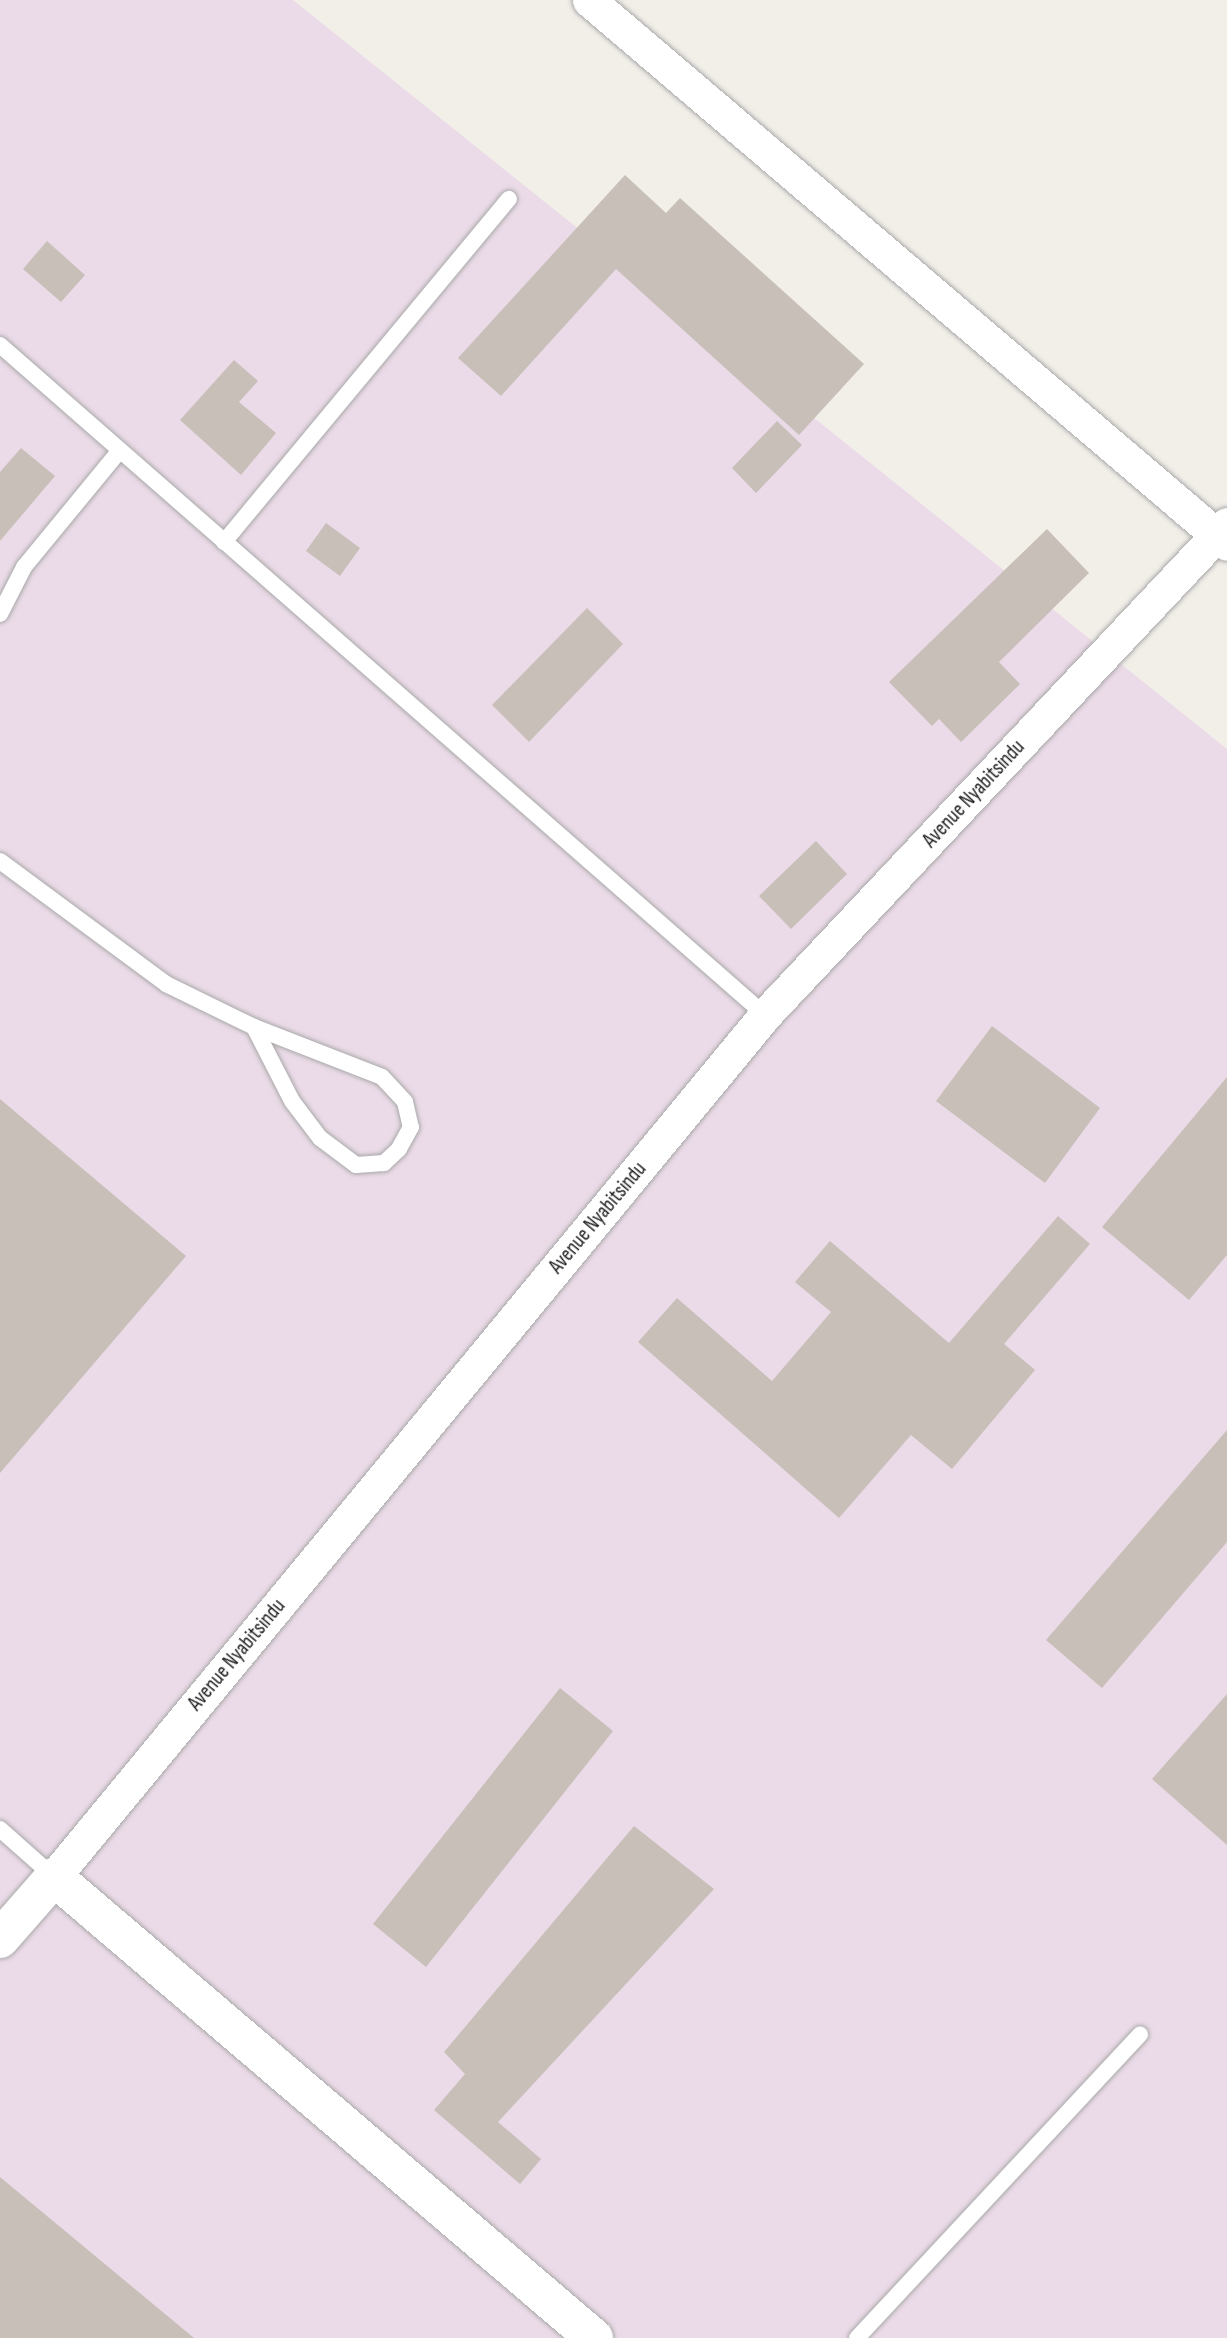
<!DOCTYPE html>
<style>
body{margin:0}
#map{position:relative;width:1227px;height:2338px;overflow:hidden;background:#f2efe9;font-family:"Sofia Sans Condensed",sans-serif}
div>[style]{position:absolute}
[style*='--x']{left:calc(var(--x)*1px);top:calc(var(--y)*1px);width:calc(var(--w)*1px);rotate:calc(var(--a)*1deg)}
.industrial>*{inset:0;background:#ebdbe8}
.building>*{inset:0;background:#c7bfb8}
.roads{filter:drop-shadow(0 0 2px #a9a9a9) drop-shadow(0 0 2px #a9a9a9)}
.service>*{height:16px;margin:-8px;padding:0 8px;transform-origin:8px;border-radius:8px;background:#fff}
.minor>*{height:33px;margin:-16.5px;padding:0 16.5px;transform-origin:16.5px;border-radius:16.5px;background:#fff}
.tertiary>*{height:38px;margin:-19px;padding:0 19px;transform-origin:19px;border-radius:19px;background:#fff}
span{translate:-50% -50%;white-space:nowrap;text-align:center;line-height:1.15;-webkit-text-stroke:6px #fff;paint-order:stroke}
.street-label{font-size:21px;color:#222}
</style>
<div id="map">
<div class="industrial">
<i style="clip-path:polygon(0 0,293px 0,1227px 749px,1227px 2338px,0 2338px)"></i>
</div>
<div class="building">
<i style="clip-path:polygon(625px 175px,666px 213px,680px 198px,864px 364px,799px 435px,616px 269px,501px 396px,458px 358px)"></i>
<i style="clip-path:polygon(47px 241px,85px 275px,61px 302px,23px 269px)"></i>
<i style="clip-path:polygon(234px 360px,258px 381px,239px 402px,276px 433px,241px 475px,180px 420px)"></i>
<i style="clip-path:polygon(777px 421px,802px 445px,756px 493px,732px 468px)"></i>
<i style="clip-path:polygon(21px 448px,55px 476px,0 541px,0 472px)"></i>
<i style="clip-path:polygon(326px 523px,360px 548px,340px 576px,306px 551px)"></i>
<i style="clip-path:polygon(1047px 529px,1089px 573px,999px 662px,1020px 684px,961px 742px,939px 719px,932px 726px,889px 682px)"></i>
<i style="clip-path:polygon(587px 608px,623px 644px,529px 742px,492px 705px)"></i>
<i style="clip-path:polygon(816px 841px,847px 874px,791px 929px,759px 896px)"></i>
<i style="clip-path:polygon(992px 1026px,1100px 1108px,1045px 1183px,936px 1101px)"></i>
<i style="clip-path:polygon(1227px 1077px,1227px 1255px,1189px 1300px,1102px 1227px)"></i>
<i style="clip-path:polygon(0 1099px,186px 1256px,0 1473px)"></i>
<i style="clip-path:polygon(1058px 1216px,1090px 1244px,1004px 1344px,1035px 1370px,952px 1469px,911px 1435px,839px 1518px,638px 1342px,677px 1298px,772px 1381px,831px 1312px,795px 1282px,830px 1241px,949px 1343px)"></i>
<i style="clip-path:polygon(1227px 1430px,1227px 1542px,1102px 1688px,1046px 1640px)"></i>
<i style="clip-path:polygon(560px 1688px,613px 1731px,426px 1967px,373px 1924px)"></i>
<i style="clip-path:polygon(1227px 1694px,1227px 1845px,1152px 1779px)"></i>
<i style="clip-path:polygon(634px 1826px,714px 1889px,498px 2122px,541px 2159px,520px 2184px,434px 2110px,465px 2074px,444px 2052px)"></i>
<i style="clip-path:polygon(0 2177px,194px 2338px,0 2338px)"></i>
</div>
<div class="roads">
<div class="service">
<i style="--x:0;--y:345;--w:1017;--a:41.21"></i>
<i style="--x:224;--y:542;--w:446;--a:-50.3"></i>
<i style="--x:0;--y:614;--w:53;--a:-62.9"></i>
<i style="--x:24;--y:567;--w:151;--a:-50.6"></i>
<i style="--x:0;--y:861;--w:207;--a:36.5"></i>
<i style="--x:166;--y:984;--w:98;--a:26"></i>
<i style="--x:254;--y:1027;--w:137;--a:21.3"></i>
<i style="--x:382;--y:1077;--w:34;--a:47"></i>
<i style="--x:405;--y:1102;--w:26;--a:77"></i>
<i style="--x:411;--y:1127;--w:25;--a:119"></i>
<i style="--x:399;--y:1149;--w:21;--a:137"></i>
<i style="--x:384;--y:1163;--w:28;--a:176"></i>
<i style="--x:356;--y:1165;--w:45;--a:-143.1"></i>
<i style="--x:320;--y:1138;--w:46;--a:-127.1"></i>
<i style="--x:292;--y:1101;--w:83;--a:-117.2"></i>
<i style="--x:0;--y:1829;--w:72;--a:41.6"></i>
<i style="--x:857;--y:2338;--w:415;--a:-47"></i>
</div>
<div class="minor">
<i style="--x:589;--y:0;--w:838;--a:40.45"></i>
<i style="--x:54;--y:1877;--w:1117;--a:-50.48"></i>
<i style="--x:765;--y:1015;--w:674;--a:-46.74"></i>
</div>
<div class="tertiary">
<i style="--x:0;--y:1939;--w:82;--a:-48.9"></i>
<i style="--x:54;--y:1877;--w:710;--a:40.49"></i>
</div>
</div>
<div class="street-label">
<span style="left:974px;top:794px;rotate:-47deg">Avenue Nyabitsindu</span>
<span style="left:598px;top:1218px;rotate:-50deg">Avenue Nyabitsindu</span>
<span style="left:237px;top:1655px;rotate:-50deg">Avenue Nyabitsindu</span>
</div>
</div>
